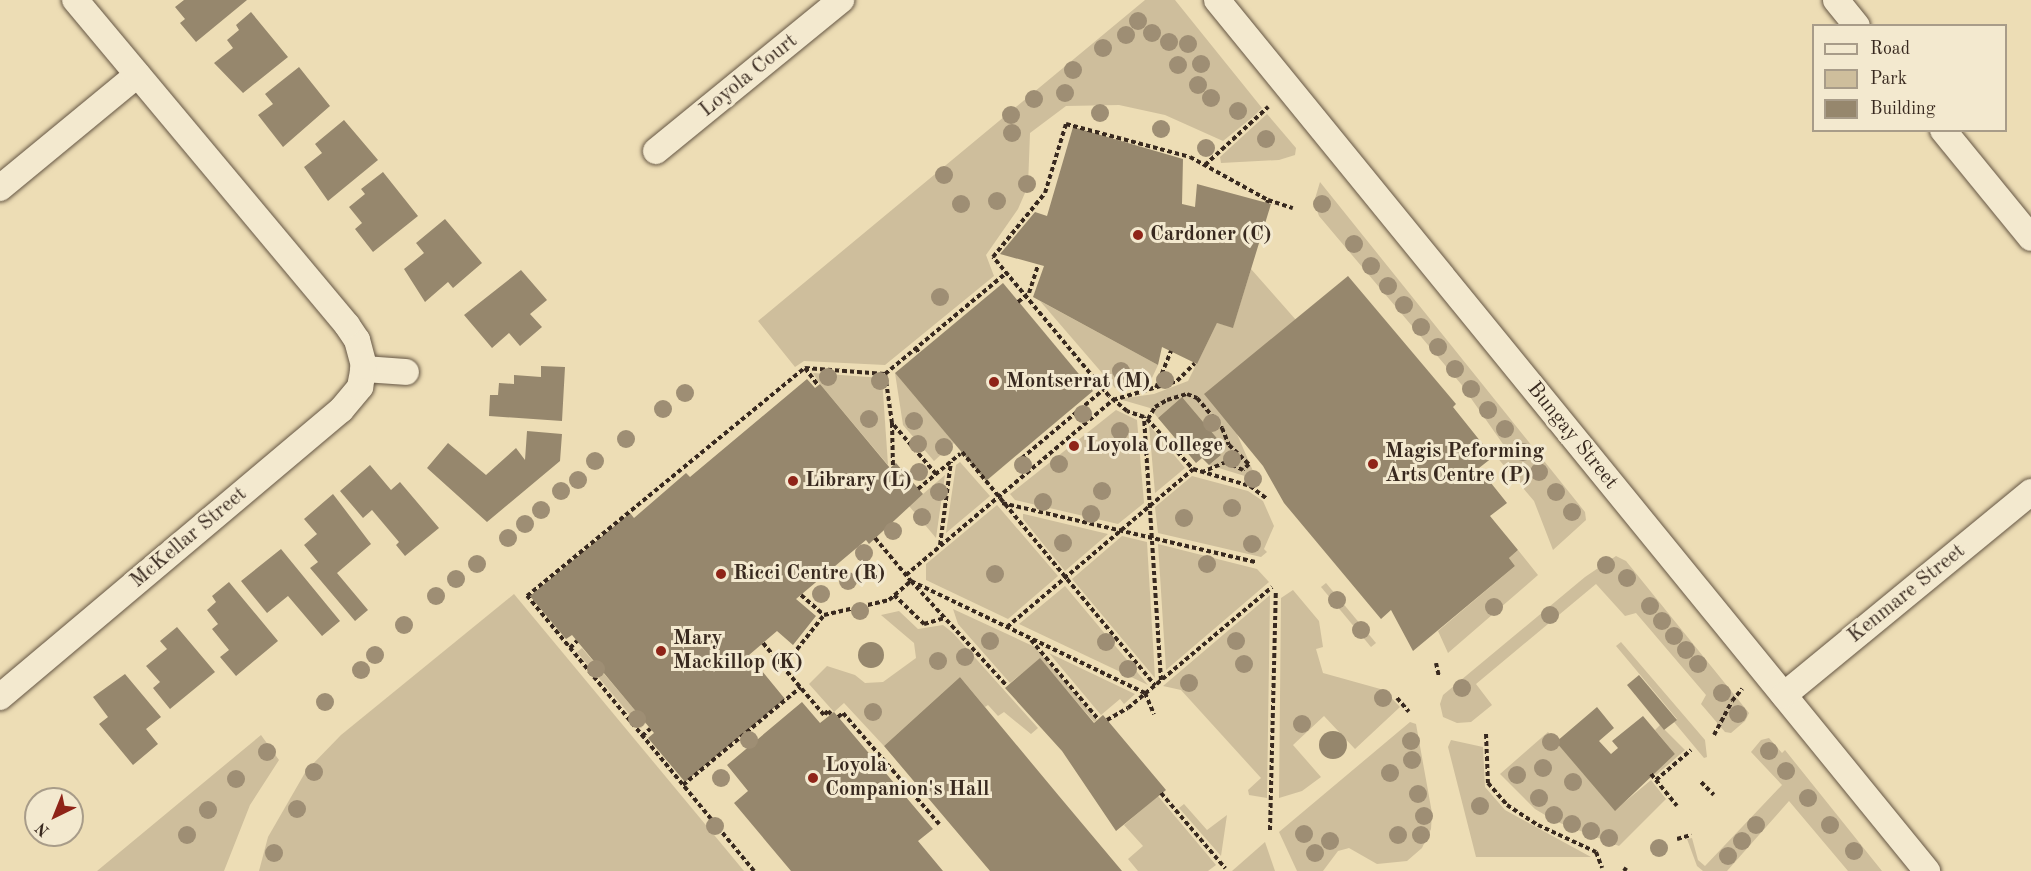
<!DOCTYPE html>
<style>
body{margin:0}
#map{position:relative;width:2031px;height:871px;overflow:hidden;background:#edddb5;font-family:"Old Standard TT",serif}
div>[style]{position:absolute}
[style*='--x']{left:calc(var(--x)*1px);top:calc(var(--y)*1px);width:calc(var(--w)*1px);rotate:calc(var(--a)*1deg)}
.green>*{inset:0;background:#cebe9c}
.building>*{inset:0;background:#96876d}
.round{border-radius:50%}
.path>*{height:4px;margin-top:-2px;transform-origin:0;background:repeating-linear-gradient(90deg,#38291f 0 4.5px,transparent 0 7.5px)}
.roads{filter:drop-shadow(0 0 2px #655644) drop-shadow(0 0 2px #655644)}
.street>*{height:26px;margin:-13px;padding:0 13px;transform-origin:13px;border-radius:13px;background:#f3e9cf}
.trees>*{width:18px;height:18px;margin:-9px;border-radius:50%;background:#9e8e74}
.dots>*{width:16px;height:16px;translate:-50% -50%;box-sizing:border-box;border:3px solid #f3e9cf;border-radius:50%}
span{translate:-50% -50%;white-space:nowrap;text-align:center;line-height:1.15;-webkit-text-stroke:6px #f3e9cf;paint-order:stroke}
.street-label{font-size:21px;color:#38291f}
.poi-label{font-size:21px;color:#38291f;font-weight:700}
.left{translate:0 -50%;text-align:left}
.legend{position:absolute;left:1812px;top:24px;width:195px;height:108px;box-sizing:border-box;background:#f3e9cf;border:2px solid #a89c89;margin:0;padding:8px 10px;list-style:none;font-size:18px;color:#38291f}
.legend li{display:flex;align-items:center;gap:12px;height:30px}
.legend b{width:30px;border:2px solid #a89c89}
.north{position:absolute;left:24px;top:787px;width:60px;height:60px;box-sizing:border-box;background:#f3e9cf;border:2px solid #a89c89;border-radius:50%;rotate:223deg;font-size:16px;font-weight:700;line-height:24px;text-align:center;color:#38291f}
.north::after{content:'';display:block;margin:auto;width:21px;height:27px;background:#8f2418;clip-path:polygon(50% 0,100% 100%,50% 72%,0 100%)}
</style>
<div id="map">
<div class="green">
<i style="clip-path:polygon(1145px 0,1175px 0,1262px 108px,1254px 116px,1223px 141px,1165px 115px,1119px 105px,1066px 106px,1030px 133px,1028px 186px,1018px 209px,986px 255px,994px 276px,885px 365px,804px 361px,795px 367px,758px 321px)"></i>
<i style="clip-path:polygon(1267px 114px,1296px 148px,1295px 155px,1279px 160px,1221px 163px,1220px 157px)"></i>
<i style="clip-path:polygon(1320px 182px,1585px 512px,1586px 520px,1553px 550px,1534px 501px,1495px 455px,1505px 447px,1461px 384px,1319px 216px,1314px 202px)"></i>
<i style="clip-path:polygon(1251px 269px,1296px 320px,1237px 434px,1253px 471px,1248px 477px,1209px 465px,1221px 455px,1215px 447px,1220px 442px,1182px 397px,1158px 418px,1150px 408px,1119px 399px,1154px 394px,1188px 381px,1217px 323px,1233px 327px)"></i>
<i style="clip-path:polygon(1040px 301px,1158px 365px,1151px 380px,1115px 388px)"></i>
<i style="clip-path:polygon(813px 373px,882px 378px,888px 465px,820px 384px)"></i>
<i style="clip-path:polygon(895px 373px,954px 443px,934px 461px,903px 425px)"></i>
<i style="clip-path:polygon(1116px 410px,1137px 420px,1144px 503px,1118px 524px,1015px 500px,1010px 494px)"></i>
<i style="clip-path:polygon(1149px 425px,1185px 468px,1155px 493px)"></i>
<i style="clip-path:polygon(960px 462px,990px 496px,946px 533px,956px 465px)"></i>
<i style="clip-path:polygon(945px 475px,936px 538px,909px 506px)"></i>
<i style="clip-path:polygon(1192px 476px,1248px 491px,1263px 501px,1274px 526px,1264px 549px,1267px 552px,1261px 557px,1158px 533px,1155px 507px)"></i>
<i style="clip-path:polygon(997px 505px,1058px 576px,1008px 619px,926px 580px,926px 564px)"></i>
<i style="clip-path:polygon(1023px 514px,1024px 514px,1108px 534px,1065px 571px,1023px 519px)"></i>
<i style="clip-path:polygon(1122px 536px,1147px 542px,1155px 678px,1072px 579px)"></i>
<i style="clip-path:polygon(1158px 544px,1257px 569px,1269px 582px,1166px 670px)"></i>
<i style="clip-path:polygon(1518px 550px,1538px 575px,1448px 653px,1438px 631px,1515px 566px,1509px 558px)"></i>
<i style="clip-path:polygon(1616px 556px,1626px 561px,1749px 713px,1745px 721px,1731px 733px,1725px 732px,1701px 704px,1706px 695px,1636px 613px,1625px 616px,1596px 584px,1476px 684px,1492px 705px,1471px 722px,1457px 723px,1443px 717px,1440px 704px,1443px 695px,1585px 577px)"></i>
<i style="clip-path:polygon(1326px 583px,1376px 643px,1371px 647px,1321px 587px)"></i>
<i style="clip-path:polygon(1065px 586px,1148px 685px,1019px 624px)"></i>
<i style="clip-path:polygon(1293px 590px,1319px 621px,1323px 647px,1316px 649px,1323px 673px,1384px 690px,1400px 707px,1355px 749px,1324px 716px,1293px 745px,1321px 777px,1302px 791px,1279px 798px,1281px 598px)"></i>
<i style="clip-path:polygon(514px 594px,744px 871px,259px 871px,268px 837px,306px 771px,341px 735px)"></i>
<i style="clip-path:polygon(1270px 595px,1267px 798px,1249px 795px,1248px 790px,1261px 778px,1181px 690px,1163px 686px)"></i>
<i style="clip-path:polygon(953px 609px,1035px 647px,1097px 720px,1094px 722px,1040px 659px,1010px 683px,958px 624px)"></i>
<i style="clip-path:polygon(899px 611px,918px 629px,943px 625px,953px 633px,1038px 728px,1031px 734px,1004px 712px,998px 716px,988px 705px,985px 707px,960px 677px,884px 746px,844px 703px,834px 712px,809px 684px,827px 666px,855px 675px,865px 683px,883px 682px,916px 658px,914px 643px,881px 615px)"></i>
<i style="clip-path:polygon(1621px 642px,1705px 740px,1707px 757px,1704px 758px,1674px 722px,1677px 719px,1616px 646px)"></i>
<i style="clip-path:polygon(582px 648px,646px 723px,641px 728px,577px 652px)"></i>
<i style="clip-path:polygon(1049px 653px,1135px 694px,1124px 704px,1120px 699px,1101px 715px)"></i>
<i style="clip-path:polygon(1410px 722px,1416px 724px,1432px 813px,1431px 829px,1422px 848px,1407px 861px,1377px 864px,1349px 848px,1338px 851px,1323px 871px,1297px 871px,1279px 832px)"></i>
<i style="clip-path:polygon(1660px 725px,1685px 750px,1656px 775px,1653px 772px,1675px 754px,1655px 730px)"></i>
<i style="clip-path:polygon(1548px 732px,1615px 810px,1651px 780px,1666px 799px,1619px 846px,1555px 821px,1535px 809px,1500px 774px)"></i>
<i style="clip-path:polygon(261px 735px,279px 760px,250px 805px,224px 871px,97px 871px)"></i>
<i style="clip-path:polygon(1769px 738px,1782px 753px,1785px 750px,1882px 871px,1848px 871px,1789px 801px,1727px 871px,1703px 871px,1697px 866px,1687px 839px,1692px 838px,1698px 860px,1705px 866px,1782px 785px,1751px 752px,1761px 740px)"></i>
<i style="clip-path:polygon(1451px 740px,1483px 747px,1485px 787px,1505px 810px,1591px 857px,1476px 857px,1448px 747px)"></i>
<i style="clip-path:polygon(1158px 796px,1216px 865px,1208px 871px,1138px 871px,1128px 859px,1143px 846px,1124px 825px)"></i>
<i style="clip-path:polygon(1184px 804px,1207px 830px,1227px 815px,1221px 856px,1179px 808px)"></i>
<i style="clip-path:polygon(1265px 842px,1275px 871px,1232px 871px)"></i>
</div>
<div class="building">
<i style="clip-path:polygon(184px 0,247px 0,196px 42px,180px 23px,185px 19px,175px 7px)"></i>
<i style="clip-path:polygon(251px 12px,288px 57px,243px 93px,214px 63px,233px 48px,227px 40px,239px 30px,236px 25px)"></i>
<i style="clip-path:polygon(299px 67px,330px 106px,283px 147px,258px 115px,273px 104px,265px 94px)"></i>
<i style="clip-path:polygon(344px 120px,378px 160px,328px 201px,304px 167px,322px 153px,315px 144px)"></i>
<i style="clip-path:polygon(1073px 127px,1183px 159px,1182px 204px,1195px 207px,1197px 184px,1271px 204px,1233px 328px,1217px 323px,1197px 364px,1162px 347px,1158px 365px,1033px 297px,1044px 266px,1000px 254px,1035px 212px,1047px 216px)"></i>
<i style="clip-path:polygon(383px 172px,418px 216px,373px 252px,355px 229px,362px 223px,349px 207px,365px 194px,361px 189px)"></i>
<i style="clip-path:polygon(445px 219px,482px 263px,453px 288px,448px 282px,425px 302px,404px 269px,424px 253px,416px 243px)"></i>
<i style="clip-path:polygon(521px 270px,547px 300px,530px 314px,542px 327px,520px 346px,509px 333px,492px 348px,464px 315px)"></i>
<i style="clip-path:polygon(1348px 276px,1456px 404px,1453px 407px,1493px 457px,1479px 468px,1507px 503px,1490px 516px,1518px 550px,1509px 558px,1515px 566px,1413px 651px,1391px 610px,1381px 619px,1284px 503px,1263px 466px,1204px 394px)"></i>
<i style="clip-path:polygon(1003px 283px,1093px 391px,986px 481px,895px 373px)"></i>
<i style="clip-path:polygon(541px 366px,565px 367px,562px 421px,489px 416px,490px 395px,498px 395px,499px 383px,514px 384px,514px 375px,541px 377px)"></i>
<i style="clip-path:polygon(807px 379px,815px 388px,820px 384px,890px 468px,896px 463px,923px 494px,869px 544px,866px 540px,796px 599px,816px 616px,793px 645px,777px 631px,749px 655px,785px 699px,685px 782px,648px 738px,654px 733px,572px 635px,566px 639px,530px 596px,630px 513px,634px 518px,686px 473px,690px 477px)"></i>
<i style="clip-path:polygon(1182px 397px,1221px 443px,1215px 447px,1221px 455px,1209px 465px,1202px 458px,1196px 463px,1158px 418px)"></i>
<i style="clip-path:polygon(527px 431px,562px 434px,560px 461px,487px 522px,427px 468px,448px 443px,486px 475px,516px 448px,525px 460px)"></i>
<i style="clip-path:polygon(370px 465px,391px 490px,400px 482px,439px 528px,405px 556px,396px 545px,399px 542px,372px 510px,363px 518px,340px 491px)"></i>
<i style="clip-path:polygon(333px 494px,371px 544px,337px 573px,368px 610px,355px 621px,310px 568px,318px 562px,304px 545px,317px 534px,304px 519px)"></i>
<i style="clip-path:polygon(281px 549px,340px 621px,322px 636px,288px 596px,267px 613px,241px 581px)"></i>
<i style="clip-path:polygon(229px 582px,278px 641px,236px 676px,220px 657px,229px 650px,212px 629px,218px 624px,207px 610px,216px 602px,212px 596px)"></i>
<i style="clip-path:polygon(177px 627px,215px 672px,170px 709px,153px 688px,160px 682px,146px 666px,167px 649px,160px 641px)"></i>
<i class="round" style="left:858px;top:642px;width:26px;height:26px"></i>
<i style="clip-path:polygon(1040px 658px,1094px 723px,1103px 715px,1166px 790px,1116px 831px,1062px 751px,1005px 688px)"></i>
<i style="clip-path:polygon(125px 674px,161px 717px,146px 729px,158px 744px,133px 765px,99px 724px,108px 717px,93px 697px)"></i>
<i style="clip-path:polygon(1639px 675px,1677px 720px,1664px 730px,1627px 685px)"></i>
<i style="clip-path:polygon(960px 677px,1059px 796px,1122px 871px,990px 871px,884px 746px)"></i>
<i style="clip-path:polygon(802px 702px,820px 723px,834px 712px,933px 829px,918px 841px,943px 871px,791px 871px,734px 803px,748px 791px,727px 765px)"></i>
<i style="clip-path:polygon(1597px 707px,1614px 728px,1599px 741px,1611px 754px,1618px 748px,1612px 741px,1643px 716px,1675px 754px,1615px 811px,1556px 742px)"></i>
<i class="round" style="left:1319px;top:731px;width:28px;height:28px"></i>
</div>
<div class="path">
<i style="--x:1205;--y:165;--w:86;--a:-42.6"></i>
<i style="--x:1268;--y:200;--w:26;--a:18"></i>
<i style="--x:1018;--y:302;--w:14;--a:-39"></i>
<i style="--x:1029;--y:293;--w:29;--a:-72"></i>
<i style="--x:916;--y:348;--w:6;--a:59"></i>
<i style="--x:805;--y:368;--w:80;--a:4.3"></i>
<i style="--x:1156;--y:388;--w:40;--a:-68"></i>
<i style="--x:1147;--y:419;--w:68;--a:47.4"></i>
<i style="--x:1193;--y:469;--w:59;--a:16.6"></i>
<i style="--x:1250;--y:486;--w:20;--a:37"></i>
<i style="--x:1148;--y:419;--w:14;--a:-60"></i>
<i style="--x:1155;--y:407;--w:14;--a:-30"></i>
<i style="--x:1167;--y:400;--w:21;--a:-17"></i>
<i style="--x:1187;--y:394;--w:11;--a:22"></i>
<i style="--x:1197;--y:398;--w:39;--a:50"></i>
<i style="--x:1222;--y:428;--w:18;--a:68"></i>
<i style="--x:1229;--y:445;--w:28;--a:44"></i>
<i style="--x:1249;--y:464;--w:8;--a:135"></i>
<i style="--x:1243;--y:470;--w:19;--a:-155"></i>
<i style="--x:1226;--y:462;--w:25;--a:157"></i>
<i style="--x:892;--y:423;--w:43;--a:88.7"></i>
<i style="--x:962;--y:452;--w:303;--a:50.4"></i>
<i style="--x:1016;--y:463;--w:114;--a:-40"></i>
<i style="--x:936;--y:474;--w:67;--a:-130.8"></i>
<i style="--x:892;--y:423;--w:49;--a:-98.1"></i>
<i style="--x:885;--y:374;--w:156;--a:-39.8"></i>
<i style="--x:918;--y:489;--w:55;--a:-39.8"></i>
<i style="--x:1002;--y:503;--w:260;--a:13.1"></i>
<i style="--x:875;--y:538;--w:56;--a:50.1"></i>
<i style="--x:911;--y:581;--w:259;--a:25.6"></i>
<i style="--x:1145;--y:693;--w:23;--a:67"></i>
<i style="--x:940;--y:545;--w:84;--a:-82.5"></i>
<i style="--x:906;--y:575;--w:271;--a:-40.2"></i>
<i style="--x:1113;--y:400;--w:67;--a:-16.5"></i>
<i style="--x:1177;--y:381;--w:25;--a:-45"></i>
<i style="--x:801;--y:595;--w:30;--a:41"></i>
<i style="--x:894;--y:595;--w:42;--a:44"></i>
<i style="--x:924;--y:624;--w:22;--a:-16"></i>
<i style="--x:1007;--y:627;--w:244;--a:-40.3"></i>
<i style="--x:1031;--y:640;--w:104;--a:49.7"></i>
<i style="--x:763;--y:643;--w:31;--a:50"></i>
<i style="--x:570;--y:648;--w:10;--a:-45"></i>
<i style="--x:1436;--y:663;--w:14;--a:78"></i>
<i style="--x:1161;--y:680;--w:264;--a:-93.7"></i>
<i style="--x:1144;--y:417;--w:18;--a:-161"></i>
<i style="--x:1127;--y:411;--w:23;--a:-140"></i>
<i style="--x:1109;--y:396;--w:181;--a:-129.8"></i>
<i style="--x:993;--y:257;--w:82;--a:-50.9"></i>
<i style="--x:1045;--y:193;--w:72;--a:-73.1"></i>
<i style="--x:1066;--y:124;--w:128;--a:14.9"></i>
<i style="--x:1190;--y:157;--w:89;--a:28.9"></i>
<i style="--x:1268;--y:200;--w:3;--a:108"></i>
<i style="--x:1397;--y:698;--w:18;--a:49"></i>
<i style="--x:831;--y:714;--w:4;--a:-135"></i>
<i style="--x:828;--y:711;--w:6;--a:135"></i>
<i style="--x:824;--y:715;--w:63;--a:-130.5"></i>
<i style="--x:783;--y:667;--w:66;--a:-51.7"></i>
<i style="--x:824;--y:615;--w:67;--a:-13"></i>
<i style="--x:889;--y:600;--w:29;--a:-41"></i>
<i style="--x:911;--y:581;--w:142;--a:47.6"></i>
<i style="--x:838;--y:717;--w:6;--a:-39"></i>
<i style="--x:843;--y:713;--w:147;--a:49.1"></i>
<i style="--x:1107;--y:720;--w:24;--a:-30"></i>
<i style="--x:1128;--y:708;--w:188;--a:-40"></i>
<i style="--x:1486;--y:734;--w:49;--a:87.7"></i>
<i style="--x:1488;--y:783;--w:29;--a:49"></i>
<i style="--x:1507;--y:805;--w:37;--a:33"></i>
<i style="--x:1538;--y:825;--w:64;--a:25"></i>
<i style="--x:1596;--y:852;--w:17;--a:69"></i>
<i style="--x:1714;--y:735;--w:38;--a:-62"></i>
<i style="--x:1732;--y:701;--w:16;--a:-50"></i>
<i style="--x:642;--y:736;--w:11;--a:-41"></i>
<i style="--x:1651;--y:774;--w:41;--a:50.9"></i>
<i style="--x:1656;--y:780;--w:46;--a:-40.6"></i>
<i style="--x:1701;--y:782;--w:18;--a:45"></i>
<i style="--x:683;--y:785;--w:153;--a:-39.7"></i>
<i style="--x:1161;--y:793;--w:99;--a:49.5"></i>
<i style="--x:1270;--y:830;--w:239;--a:-88.6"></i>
<i style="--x:1677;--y:839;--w:15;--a:-16"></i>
<i style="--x:754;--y:871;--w:357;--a:-129.5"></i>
<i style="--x:527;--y:596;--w:360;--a:-39.4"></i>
<i style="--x:805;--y:368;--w:21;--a:53"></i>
<i style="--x:1624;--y:871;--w:4;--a:-56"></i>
</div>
<div class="roads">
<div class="street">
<i style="--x:1217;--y:0;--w:1124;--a:50.81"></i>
<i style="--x:1836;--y:0;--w:33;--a:51"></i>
<i style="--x:1943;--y:130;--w:139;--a:50.8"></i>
<i style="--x:656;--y:151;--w:239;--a:-39.2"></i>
<i style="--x:0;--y:188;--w:178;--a:-39.5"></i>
<i style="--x:363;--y:369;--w:43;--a:4"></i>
<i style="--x:1784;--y:695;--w:320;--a:-39.4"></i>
<i style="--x:0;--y:697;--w:446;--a:-40.1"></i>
<i style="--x:341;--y:410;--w:30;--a:-50"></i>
<i style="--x:360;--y:387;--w:21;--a:-79"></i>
<i style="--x:364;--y:366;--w:27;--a:-105"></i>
<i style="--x:357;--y:340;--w:18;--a:-124"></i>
<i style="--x:347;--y:325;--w:424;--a:-129.9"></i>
</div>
</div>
<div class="trees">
<i style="left:1138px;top:21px"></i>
<i style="left:1152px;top:33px"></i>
<i style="left:1126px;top:35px"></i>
<i style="left:1169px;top:42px"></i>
<i style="left:1188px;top:44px"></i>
<i style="left:1103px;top:48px"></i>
<i style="left:1201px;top:64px"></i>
<i style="left:1178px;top:65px"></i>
<i style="left:1073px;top:70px"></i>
<i style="left:1198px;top:85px"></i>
<i style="left:1065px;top:93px"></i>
<i style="left:1211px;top:98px"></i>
<i style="left:1034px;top:99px"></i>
<i style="left:1238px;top:111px"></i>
<i style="left:1100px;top:113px"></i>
<i style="left:1011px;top:115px"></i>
<i style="left:1161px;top:129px"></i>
<i style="left:1012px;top:133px"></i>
<i style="left:1266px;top:139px"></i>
<i style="left:1206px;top:148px"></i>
<i style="left:944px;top:175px"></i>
<i style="left:1027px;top:184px"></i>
<i style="left:997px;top:201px"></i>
<i style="left:961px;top:204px"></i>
<i style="left:1322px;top:204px"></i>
<i style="left:1354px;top:244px"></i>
<i style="left:1371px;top:266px"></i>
<i style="left:1388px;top:286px"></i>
<i style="left:940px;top:297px"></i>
<i style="left:1404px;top:305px"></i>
<i style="left:1421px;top:327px"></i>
<i style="left:1438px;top:347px"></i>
<i style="left:1455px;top:369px"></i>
<i style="left:1121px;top:371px"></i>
<i style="left:828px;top:377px"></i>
<i style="left:1165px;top:380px"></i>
<i style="left:880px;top:381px"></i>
<i style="left:1471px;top:389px"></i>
<i style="left:685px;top:393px"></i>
<i style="left:663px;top:409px"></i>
<i style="left:1488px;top:410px"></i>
<i style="left:1083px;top:414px"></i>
<i style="left:869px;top:419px"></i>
<i style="left:914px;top:421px"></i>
<i style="left:1212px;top:423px"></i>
<i style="left:1505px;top:429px"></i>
<i style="left:1120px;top:431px"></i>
<i style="left:626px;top:439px"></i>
<i style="left:918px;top:444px"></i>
<i style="left:944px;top:447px"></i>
<i style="left:1523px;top:452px"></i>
<i style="left:1232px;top:459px"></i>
<i style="left:595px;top:461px"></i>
<i style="left:1059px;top:464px"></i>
<i style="left:1023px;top:465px"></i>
<i style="left:919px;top:472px"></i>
<i style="left:1539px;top:472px"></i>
<i style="left:1253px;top:479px"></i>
<i style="left:578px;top:480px"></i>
<i style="left:561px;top:491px"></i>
<i style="left:1102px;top:491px"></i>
<i style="left:939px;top:492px"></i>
<i style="left:1556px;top:492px"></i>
<i style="left:1043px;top:502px"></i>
<i style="left:1232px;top:508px"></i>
<i style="left:541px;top:510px"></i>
<i style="left:1572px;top:512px"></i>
<i style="left:1091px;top:514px"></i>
<i style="left:922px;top:517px"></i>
<i style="left:1184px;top:518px"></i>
<i style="left:525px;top:524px"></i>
<i style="left:893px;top:531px"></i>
<i style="left:508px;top:538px"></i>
<i style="left:1063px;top:543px"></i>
<i style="left:1252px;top:544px"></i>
<i style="left:864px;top:553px"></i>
<i style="left:477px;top:564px"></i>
<i style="left:1207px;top:564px"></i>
<i style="left:1606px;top:565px"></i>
<i style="left:995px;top:574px"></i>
<i style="left:1627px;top:578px"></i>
<i style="left:456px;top:579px"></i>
<i style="left:848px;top:581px"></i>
<i style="left:821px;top:594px"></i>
<i style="left:436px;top:596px"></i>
<i style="left:1337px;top:600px"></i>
<i style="left:1650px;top:606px"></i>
<i style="left:1494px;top:607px"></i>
<i style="left:860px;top:611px"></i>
<i style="left:1550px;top:615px"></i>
<i style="left:1662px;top:621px"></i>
<i style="left:404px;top:625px"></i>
<i style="left:1361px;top:630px"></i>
<i style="left:1674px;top:636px"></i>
<i style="left:990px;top:641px"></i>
<i style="left:1236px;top:641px"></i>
<i style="left:1106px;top:642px"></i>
<i style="left:1686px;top:650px"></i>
<i style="left:375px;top:655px"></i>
<i style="left:965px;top:657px"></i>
<i style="left:938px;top:661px"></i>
<i style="left:1244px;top:664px"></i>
<i style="left:1698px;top:664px"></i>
<i style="left:596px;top:669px"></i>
<i style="left:1128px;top:669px"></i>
<i style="left:361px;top:670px"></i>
<i style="left:1189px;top:683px"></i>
<i style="left:1462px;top:688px"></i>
<i style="left:1722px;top:693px"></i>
<i style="left:1383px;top:698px"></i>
<i style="left:325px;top:702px"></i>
<i style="left:873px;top:712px"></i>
<i style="left:1738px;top:714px"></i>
<i style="left:637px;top:719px"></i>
<i style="left:1302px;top:724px"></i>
<i style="left:749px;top:740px"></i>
<i style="left:1411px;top:741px"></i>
<i style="left:1551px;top:742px"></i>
<i style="left:1769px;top:751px"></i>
<i style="left:267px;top:752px"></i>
<i style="left:1412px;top:760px"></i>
<i style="left:1543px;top:768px"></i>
<i style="left:1786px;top:771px"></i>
<i style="left:314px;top:772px"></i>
<i style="left:1390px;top:773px"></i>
<i style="left:1517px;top:775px"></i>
<i style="left:721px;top:778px"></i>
<i style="left:236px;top:779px"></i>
<i style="left:1573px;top:782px"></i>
<i style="left:1418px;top:794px"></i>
<i style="left:1539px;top:798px"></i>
<i style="left:1808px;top:798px"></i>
<i style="left:1480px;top:806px"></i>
<i style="left:297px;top:809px"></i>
<i style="left:208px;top:810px"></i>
<i style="left:1554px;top:815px"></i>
<i style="left:1424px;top:816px"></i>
<i style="left:1572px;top:824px"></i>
<i style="left:1756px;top:825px"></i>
<i style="left:1830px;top:825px"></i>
<i style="left:715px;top:826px"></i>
<i style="left:1591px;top:831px"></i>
<i style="left:1304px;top:834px"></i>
<i style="left:187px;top:835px"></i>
<i style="left:1398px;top:835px"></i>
<i style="left:1421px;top:835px"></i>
<i style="left:1609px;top:838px"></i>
<i style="left:1330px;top:841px"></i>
<i style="left:1742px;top:841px"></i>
<i style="left:1659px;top:848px"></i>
<i style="left:1854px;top:851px"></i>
<i style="left:274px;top:853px"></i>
<i style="left:1315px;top:853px"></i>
<i style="left:1728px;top:856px"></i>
</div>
<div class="dots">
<i style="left:1138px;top:235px;background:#8f2418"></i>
<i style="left:994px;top:382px;background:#8f2418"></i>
<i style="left:1074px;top:446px;background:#8f2418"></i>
<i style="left:1373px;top:464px;background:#8f2418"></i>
<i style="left:793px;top:481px;background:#8f2418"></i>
<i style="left:721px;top:574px;background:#8f2418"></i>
<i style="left:661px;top:651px;background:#8f2418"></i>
<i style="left:813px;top:778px;background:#8f2418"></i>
</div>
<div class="street-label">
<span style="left:749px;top:76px;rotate:-39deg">Loyola Court</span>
<span style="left:1572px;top:436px;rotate:51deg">Bungay Street</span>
<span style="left:189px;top:538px;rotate:-40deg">McKellar Street</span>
<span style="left:1907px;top:594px;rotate:-39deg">Kenmare Street</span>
</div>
<div class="poi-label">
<span class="left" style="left:1150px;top:235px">Cardoner (C)</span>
<span class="left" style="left:1006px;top:382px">Montserrat (M)</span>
<span class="left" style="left:1086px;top:446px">Loyola College</span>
<span class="left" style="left:1385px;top:464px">Magis Peforming<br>Arts Centre (P)</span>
<span class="left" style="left:805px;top:481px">Library (L)</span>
<span class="left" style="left:733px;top:574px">Ricci Centre (R)</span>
<span class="left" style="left:673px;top:651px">Mary<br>Mackillop (K)</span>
<span class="left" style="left:825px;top:778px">Loyola<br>Companion's Hall</span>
</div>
<ul class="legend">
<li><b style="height:8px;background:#f3e9cf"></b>Road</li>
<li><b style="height:16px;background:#cebe9c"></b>Park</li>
<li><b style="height:16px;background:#96876d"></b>Building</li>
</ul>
<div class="north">N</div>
</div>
